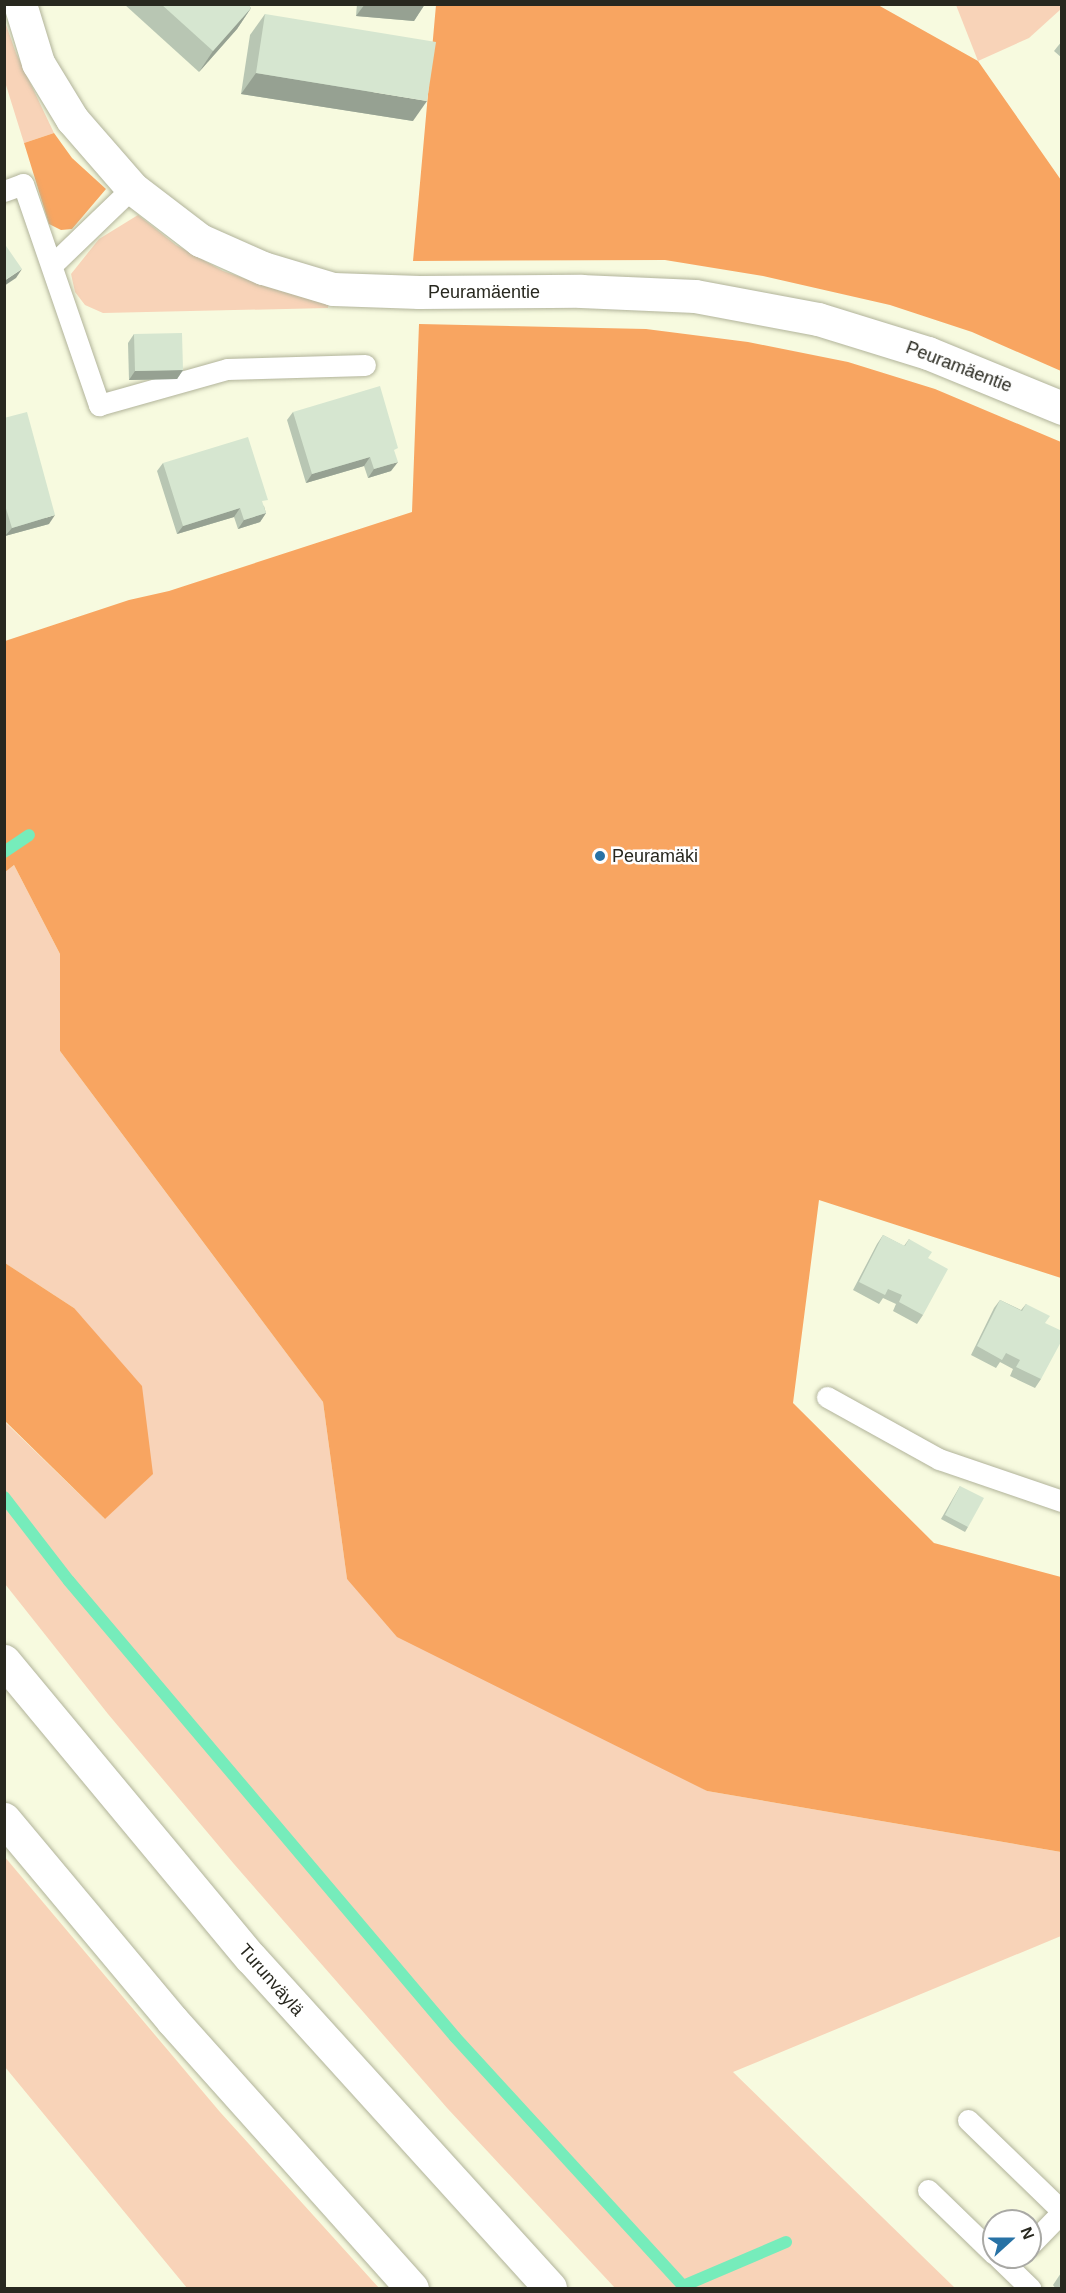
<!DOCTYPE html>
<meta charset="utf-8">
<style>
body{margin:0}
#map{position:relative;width:1066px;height:2293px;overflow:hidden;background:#f7fadf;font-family:Helvetica,sans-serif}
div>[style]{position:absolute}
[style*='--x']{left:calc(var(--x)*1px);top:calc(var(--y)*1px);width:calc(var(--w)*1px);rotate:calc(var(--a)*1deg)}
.green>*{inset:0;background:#f8d3b8}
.forest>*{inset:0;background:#f8a561}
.stream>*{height:12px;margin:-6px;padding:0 6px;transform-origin:6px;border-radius:6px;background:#76ecbb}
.roads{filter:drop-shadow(0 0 2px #b1b39a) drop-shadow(0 0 2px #b1b39a)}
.service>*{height:21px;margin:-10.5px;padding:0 10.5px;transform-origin:10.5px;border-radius:10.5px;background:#fff}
.tertiary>*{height:33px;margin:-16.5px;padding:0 16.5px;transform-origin:16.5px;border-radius:16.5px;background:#fff}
.motorway>*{height:33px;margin:-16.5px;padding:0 16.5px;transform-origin:16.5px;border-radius:16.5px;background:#fff}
.wall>*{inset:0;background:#b8c6b3}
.shaded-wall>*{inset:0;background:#96a192}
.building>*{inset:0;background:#d6e6d0}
.dots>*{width:16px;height:16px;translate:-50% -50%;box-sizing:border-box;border:3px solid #fff;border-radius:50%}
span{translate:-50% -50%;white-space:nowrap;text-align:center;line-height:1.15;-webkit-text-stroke:5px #fff;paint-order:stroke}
.street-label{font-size:18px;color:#28281f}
.poi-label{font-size:18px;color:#28281f}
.left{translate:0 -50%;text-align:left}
.frame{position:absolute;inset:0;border:6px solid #28281f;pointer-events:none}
.north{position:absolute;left:982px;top:2209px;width:60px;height:60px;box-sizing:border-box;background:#fff;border:2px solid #a9a9a5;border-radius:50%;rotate:69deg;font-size:16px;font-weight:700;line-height:24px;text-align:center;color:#28281f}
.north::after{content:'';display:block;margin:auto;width:21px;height:27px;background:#2872a5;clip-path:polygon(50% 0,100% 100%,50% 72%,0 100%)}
</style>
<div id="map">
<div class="green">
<i style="clip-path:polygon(1061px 4px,1061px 9px,1029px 38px,978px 61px,956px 5px)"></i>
<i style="clip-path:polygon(4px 19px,16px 53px,54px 133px,24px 143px,5px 82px)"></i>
<i style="clip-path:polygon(138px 215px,176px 245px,223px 271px,277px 290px,328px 304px,328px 308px,103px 313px,85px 305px,75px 292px,71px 274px,99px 239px)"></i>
<i style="clip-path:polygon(14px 865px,60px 954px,60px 1051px,323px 1402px,347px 1579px,707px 1791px,1061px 1852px,1061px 1936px,733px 2072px,955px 2288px,615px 2288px,448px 2109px,234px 1864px,108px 1714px,5px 1584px,4px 1421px,105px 1519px,74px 1308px,5px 1263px,4px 872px)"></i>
<i style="clip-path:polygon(4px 1856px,220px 2112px,379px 2288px,187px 2288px,5px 2067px)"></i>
</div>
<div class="forest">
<i style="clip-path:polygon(436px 5px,878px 5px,978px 61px,1061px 180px,1061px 371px,972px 332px,890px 305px,763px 276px,665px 260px,413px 261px)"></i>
<i style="clip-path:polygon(54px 133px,72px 158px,106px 189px,72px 229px,61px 230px,49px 224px,24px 143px)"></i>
<i style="clip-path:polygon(419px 324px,646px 329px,748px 342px,848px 362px,935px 389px,1061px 442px,1061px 1278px,819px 1200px,793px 1403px,934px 1543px,1061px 1577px,1061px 1852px,707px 1791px,397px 1637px,347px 1579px,323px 1402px,60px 1051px,60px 954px,14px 865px,5px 872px,5px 641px,129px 600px,169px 591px,412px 512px)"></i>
<i style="clip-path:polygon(5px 1263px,74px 1308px,142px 1386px,153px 1474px,105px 1519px,5px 1421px)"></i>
</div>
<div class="stream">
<i style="--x:4;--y:852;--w:30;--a:-34"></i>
<i style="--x:4;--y:1497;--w:106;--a:52.3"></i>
<i style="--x:69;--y:1581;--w:597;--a:49.75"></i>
<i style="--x:455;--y:2037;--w:338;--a:47.5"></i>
<i style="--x:683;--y:2286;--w:112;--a:-23.1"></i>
</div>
<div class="roads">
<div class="service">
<i style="--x:4;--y:191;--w:20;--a:-20"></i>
<i style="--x:23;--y:184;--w:234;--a:71"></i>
<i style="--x:99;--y:405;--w:133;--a:-15.7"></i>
<i style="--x:227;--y:369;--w:138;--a:-1.7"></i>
<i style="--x:52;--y:265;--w:111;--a:-43.9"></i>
<i style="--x:827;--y:1397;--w:128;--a:29"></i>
<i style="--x:939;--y:1459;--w:130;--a:18.9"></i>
<i style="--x:968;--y:2120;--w:131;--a:44.1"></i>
<i style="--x:928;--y:2190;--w:92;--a:44.1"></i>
<i style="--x:1030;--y:2245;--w:46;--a:-45.9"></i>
<i style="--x:998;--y:2257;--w:45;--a:44.1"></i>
</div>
<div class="tertiary">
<i style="--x:20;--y:4;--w:62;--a:73"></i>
<i style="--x:38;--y:63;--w:66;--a:58.7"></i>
<i style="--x:72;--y:119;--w:91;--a:49"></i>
<i style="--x:132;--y:188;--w:86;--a:37.4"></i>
<i style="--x:200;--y:240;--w:69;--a:24"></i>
<i style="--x:263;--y:268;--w:73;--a:16.7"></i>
<i style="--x:333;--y:289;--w:86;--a:2"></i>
<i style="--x:419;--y:292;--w:162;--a:-0.4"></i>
<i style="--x:581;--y:291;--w:114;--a:2.5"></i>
<i style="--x:695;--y:296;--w:125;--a:10.6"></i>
<i style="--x:818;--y:319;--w:115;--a:17.2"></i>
<i style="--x:928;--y:353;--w:145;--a:22.3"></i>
</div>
<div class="motorway">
<i style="--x:4;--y:1661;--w:386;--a:50.3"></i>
<i style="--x:251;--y:1958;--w:445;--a:47.8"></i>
<i style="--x:4;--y:1819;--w:262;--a:50.1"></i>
<i style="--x:172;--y:2020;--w:360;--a:48.2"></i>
</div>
</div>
<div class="wall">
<i style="clip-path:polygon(124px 4px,247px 4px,251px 8px,237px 29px,199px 72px)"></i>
<i style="clip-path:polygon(357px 4px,425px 4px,414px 21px,356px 16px)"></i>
<i style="clip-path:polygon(265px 14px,413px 121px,241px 94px,250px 35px)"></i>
<i style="clip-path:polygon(1062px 41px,1062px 58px,1054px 51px)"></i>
<i style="clip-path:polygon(134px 334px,183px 370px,177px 379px,129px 380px,128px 343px)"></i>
<i style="clip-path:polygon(293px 412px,395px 453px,391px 471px,368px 478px,364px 466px,306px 483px,287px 420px)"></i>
<i style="clip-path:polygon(4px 418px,49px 524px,5px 536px,4px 533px)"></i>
<i style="clip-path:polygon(163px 463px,264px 506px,266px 513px,260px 522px,238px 529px,234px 517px,177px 534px,157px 471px)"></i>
<i style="clip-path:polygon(883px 1235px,904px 1246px,909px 1239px,928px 1258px,923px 1315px,917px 1324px,893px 1311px,896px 1304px,883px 1298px,879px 1304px,853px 1290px,877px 1244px)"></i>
<i style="clip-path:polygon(1000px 1300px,1021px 1310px,1026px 1304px,1045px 1323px,1041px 1379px,1035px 1388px,1010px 1376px,1013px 1369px,1000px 1362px,996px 1368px,971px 1355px,994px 1308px)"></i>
<i style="clip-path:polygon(960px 1486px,968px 1527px,965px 1532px,941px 1519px)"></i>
<i style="clip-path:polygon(1061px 2273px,1062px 2289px,1056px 2289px,1053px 2285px)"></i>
</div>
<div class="shaded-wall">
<i style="clip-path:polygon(365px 4px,425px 4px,414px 21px,356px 16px)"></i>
<i style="clip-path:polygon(251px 8px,237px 29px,199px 72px,213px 51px)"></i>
<i style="clip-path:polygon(256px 73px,427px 101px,413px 121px,241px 94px)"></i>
<i style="clip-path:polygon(22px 269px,16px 278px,4px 286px,4px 281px)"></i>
<i style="clip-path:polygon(183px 370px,177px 379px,129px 380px,135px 371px)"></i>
<i style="clip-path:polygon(370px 457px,364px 466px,306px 483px,312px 474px)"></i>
<i style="clip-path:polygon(398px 462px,391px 471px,368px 478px,374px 469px)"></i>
<i style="clip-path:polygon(240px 508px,234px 517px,177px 534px,183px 526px)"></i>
<i style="clip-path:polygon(266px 513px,260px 522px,238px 529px,244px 520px)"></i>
<i style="clip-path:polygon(55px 515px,49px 524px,5px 536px,12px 528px)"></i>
</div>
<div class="building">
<i style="clip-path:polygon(161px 4px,247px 4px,251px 8px,213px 51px)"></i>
<i style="clip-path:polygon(265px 14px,436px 42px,427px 101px,256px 73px)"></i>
<i style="clip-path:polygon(4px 243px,22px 269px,4px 281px)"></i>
<i style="clip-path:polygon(182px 333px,183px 370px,135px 371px,134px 334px)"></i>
<i style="clip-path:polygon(380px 386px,398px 448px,394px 450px,398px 462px,374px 469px,370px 457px,312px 474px,293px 412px)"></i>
<i style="clip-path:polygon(27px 412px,55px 515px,12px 528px,4px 502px,4px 418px)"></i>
<i style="clip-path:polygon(248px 437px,268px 500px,262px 501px,266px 513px,244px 520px,240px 508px,183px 526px,163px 463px)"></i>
<i style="clip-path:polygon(883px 1235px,905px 1246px,909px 1239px,932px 1252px,928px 1258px,948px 1269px,923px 1315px,899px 1302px,902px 1295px,888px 1289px,885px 1295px,859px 1282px)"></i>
<i style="clip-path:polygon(1000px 1300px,1022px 1311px,1026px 1304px,1050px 1316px,1045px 1323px,1062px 1331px,1062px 1340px,1041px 1379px,1016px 1367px,1020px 1360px,1006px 1353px,1002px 1360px,977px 1346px)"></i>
<i style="clip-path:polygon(960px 1486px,984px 1498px,968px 1527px,945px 1515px)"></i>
</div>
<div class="dots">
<i style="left:600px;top:856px;background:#2872a5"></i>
</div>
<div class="street-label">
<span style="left:484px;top:292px">Peuramäentie</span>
<span style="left:959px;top:367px;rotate:21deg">Peuramäentie</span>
<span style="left:271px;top:1980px;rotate:49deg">Turunväylä</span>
</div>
<div class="poi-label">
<span class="left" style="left:612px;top:856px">Peuramäki</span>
</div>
<div class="frame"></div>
<div class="north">N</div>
</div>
